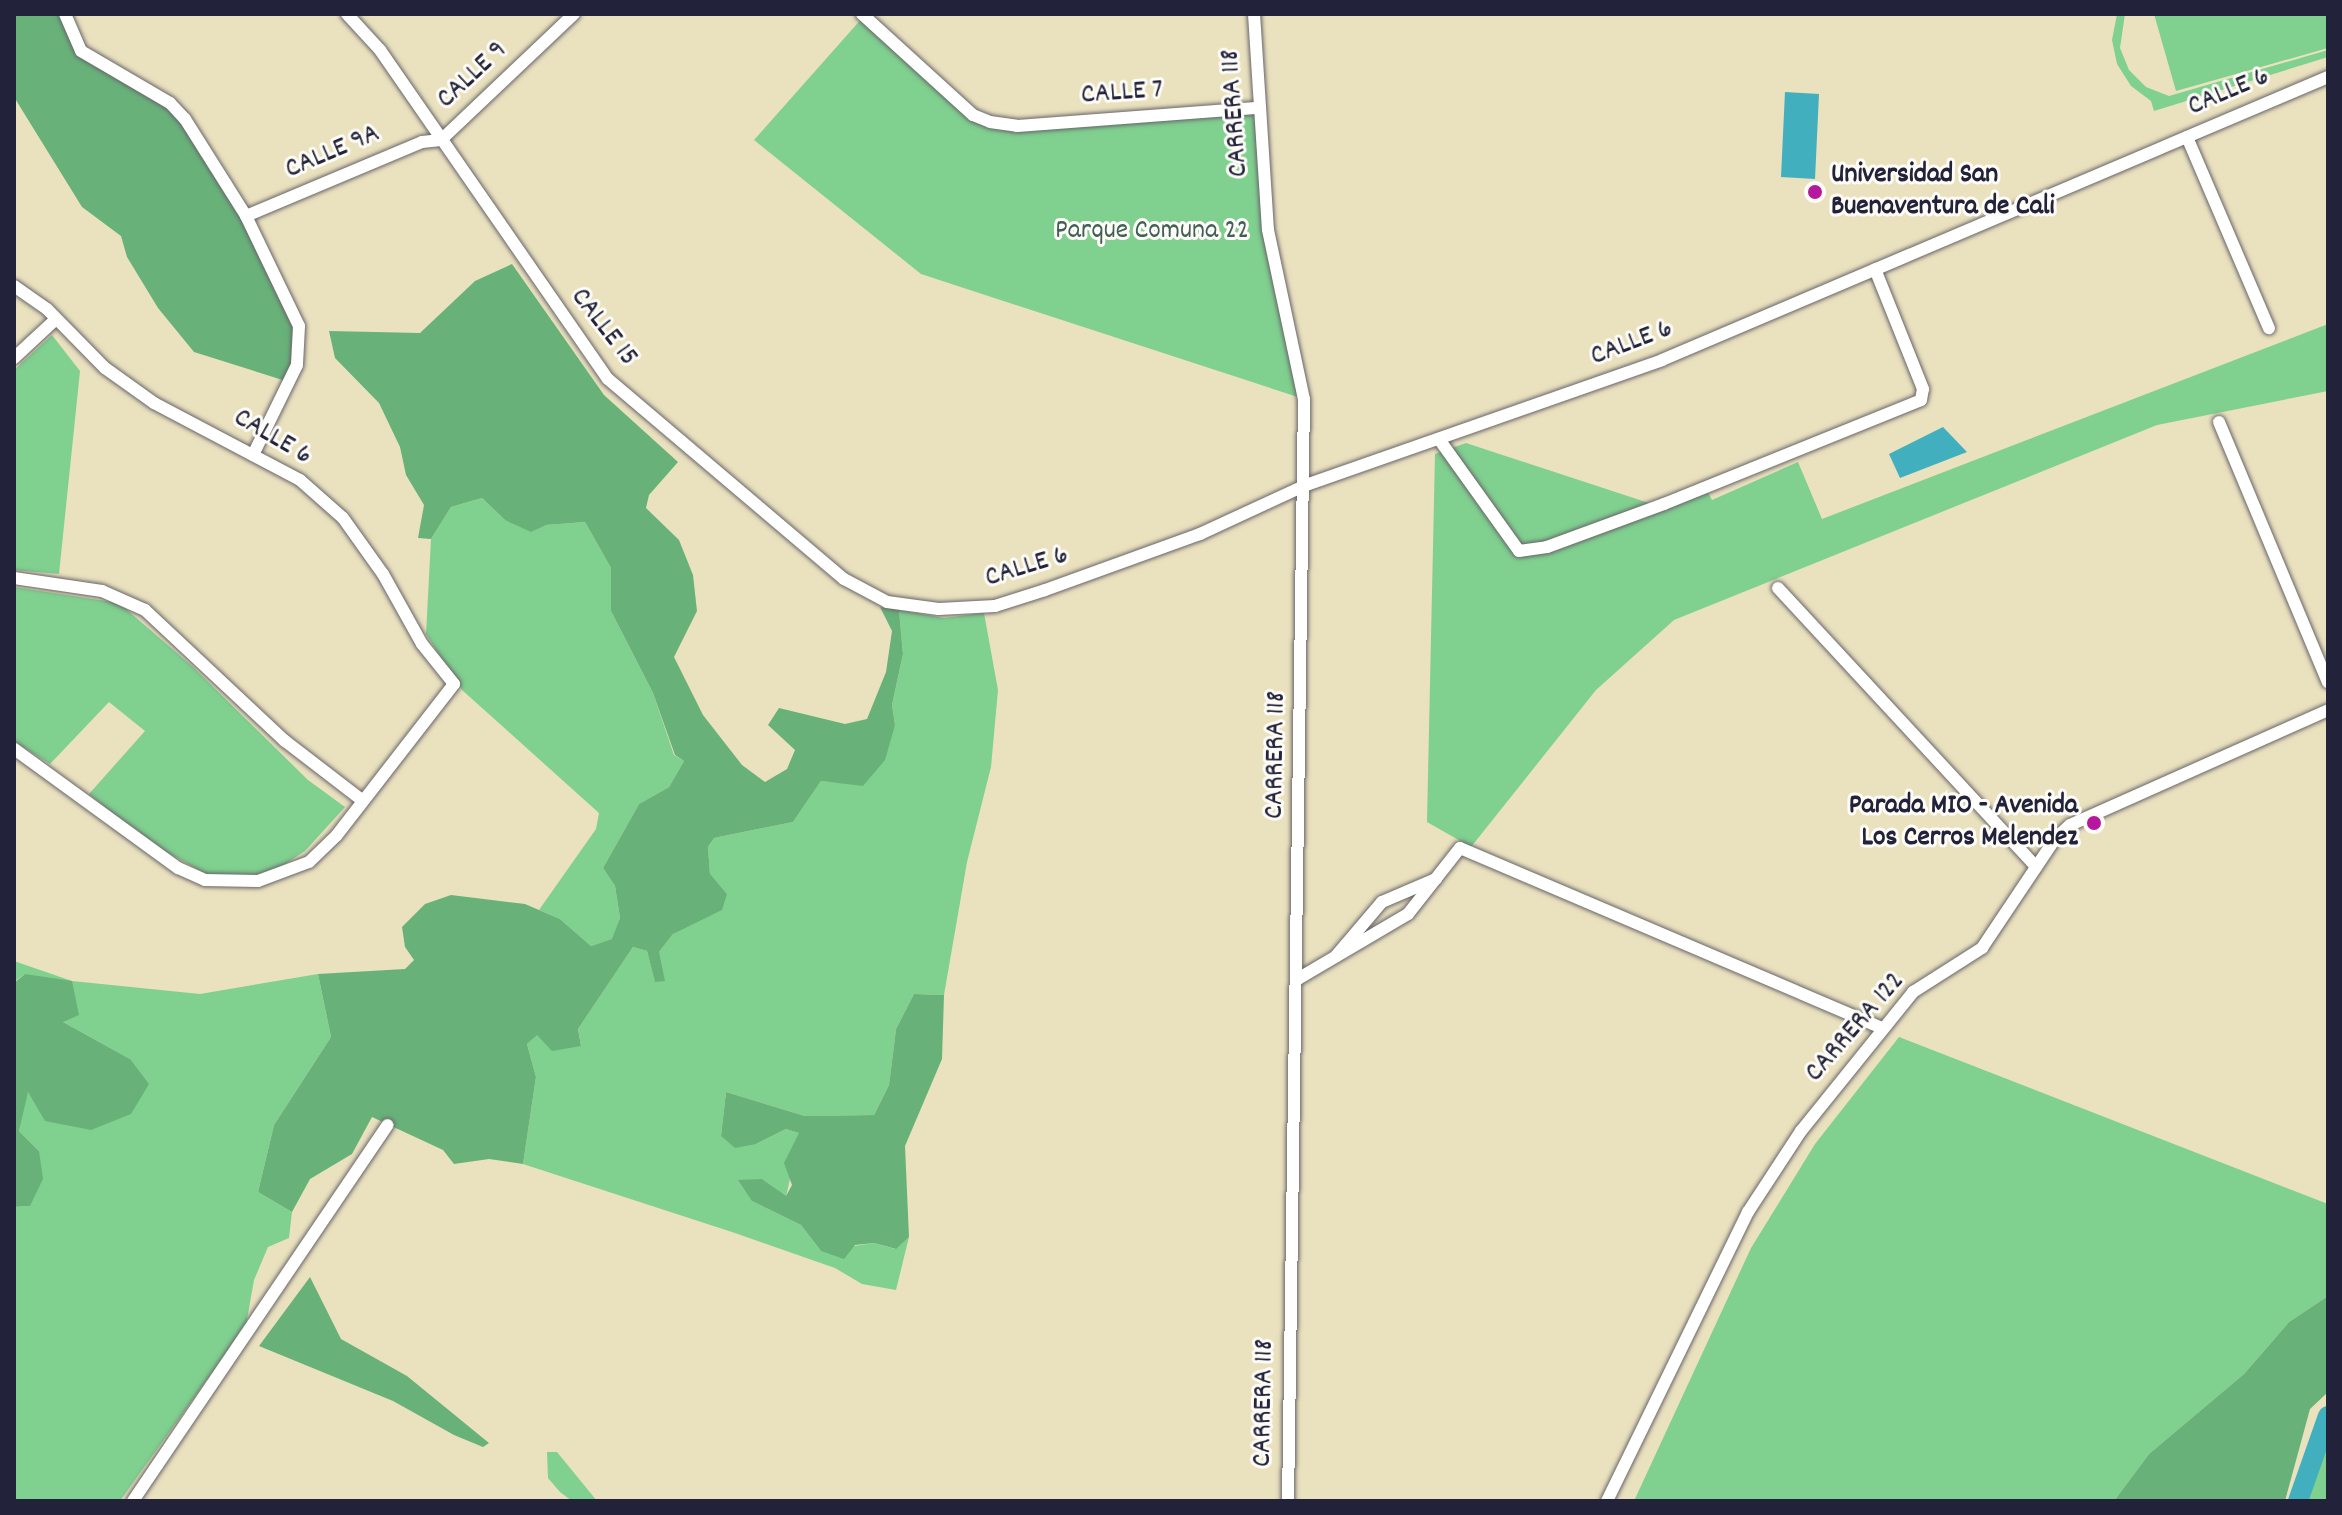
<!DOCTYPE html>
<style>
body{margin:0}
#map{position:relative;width:2342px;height:1515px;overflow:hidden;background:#eae1bf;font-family:Dekko,sans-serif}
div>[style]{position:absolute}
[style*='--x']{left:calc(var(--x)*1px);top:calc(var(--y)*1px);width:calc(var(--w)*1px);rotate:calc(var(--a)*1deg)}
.green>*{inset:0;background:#80d090}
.forest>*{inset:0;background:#68b27a}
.water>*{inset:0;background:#42afbf}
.river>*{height:20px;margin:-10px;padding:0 10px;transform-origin:10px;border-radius:10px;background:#42afbf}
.roads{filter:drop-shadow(0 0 2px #686569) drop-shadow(0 0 2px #686569)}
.minor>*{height:12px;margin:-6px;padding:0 6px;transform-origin:6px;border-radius:6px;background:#fff}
.dots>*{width:22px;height:22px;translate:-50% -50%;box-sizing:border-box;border:4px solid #fdfcf7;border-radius:50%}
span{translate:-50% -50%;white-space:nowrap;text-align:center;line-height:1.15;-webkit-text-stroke:6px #fdfcf7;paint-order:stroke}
.street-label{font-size:28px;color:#22223b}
.poi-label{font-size:28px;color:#22223b;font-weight:700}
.left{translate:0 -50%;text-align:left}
.right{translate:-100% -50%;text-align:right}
.park-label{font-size:28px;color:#435f59}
.frame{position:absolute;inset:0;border:16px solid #22223b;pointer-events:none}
</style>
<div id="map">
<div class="green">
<i style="clip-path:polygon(2117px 14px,2125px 14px,2120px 48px,2129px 70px,2146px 87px,2169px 96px,2328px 50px,2328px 57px,2154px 111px,2151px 101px,2131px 86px,2117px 64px,2112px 40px)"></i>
<i style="clip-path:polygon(2154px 14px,2328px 14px,2328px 48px,2176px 91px)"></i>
<i style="clip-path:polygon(864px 16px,990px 122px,1259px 108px,1268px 230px,1304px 399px,921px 274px,754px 140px)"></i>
<i style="clip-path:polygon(2328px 324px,2328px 391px,2157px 425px,1674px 620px,1596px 690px,1471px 847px,1427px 822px,1435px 454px,1466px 443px,1655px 505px,1704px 485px,1712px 500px,1798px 462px,1822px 519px)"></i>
<i style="clip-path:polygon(52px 335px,80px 371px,59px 574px,14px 570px,14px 370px)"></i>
<i style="clip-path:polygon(482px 498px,505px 520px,546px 525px,585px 522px,611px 568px,611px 611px,653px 693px,674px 755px,684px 761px,669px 787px,639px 804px,603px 868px,615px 886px,620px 918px,613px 939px,591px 946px,560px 919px,539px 910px,596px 829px,599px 813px,462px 690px,426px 634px,431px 539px,451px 507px)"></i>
<i style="clip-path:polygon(14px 587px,119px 603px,192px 666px,308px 780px,345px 807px,305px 851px,270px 874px,214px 878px,148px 842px,89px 794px,145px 731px,109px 702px,50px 764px,14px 741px)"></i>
<i style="clip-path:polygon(899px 610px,944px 618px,984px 613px,998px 690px,991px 767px,967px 862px,944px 995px,914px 994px,896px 1029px,889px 1085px,874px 1115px,805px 1116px,726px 1092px,721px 1136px,756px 1144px,786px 1129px,800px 1133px,786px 1197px,762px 1179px,752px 1201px,801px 1225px,821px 1251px,874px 1243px,895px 1249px,909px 1237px,896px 1290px,862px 1284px,835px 1268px,735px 1233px,523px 1164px,536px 1077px,527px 1044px,537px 1034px,581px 1046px,578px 1029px,633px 947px,647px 951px,655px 981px,659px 952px,673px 934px,727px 894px,710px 875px,708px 847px,714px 838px,793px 822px,821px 781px,863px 785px,895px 725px,892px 705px,903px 654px)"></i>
<i style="clip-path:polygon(14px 961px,72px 981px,200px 994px,318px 974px,331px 1037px,274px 1125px,258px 1192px,292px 1212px,289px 1238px,268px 1247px,254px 1280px,246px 1325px,120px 1501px,14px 1501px,14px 1207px,30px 1206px,39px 1151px,19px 1131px,23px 1100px,28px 1092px,33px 1098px,130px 1059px,63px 1022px,25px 974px,14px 982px)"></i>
<i style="clip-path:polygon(1899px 1037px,2328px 1204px,2328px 1296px,2289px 1322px,2244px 1374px,2149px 1454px,2114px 1501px,1634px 1501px,1751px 1248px,1815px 1144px)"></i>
<i style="clip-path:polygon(2328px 1441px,2328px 1501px,2307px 1501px,2308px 1492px)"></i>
<i style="clip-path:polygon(547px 1452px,557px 1452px,597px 1501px,572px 1501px,560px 1492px,548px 1478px)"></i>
</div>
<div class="forest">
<i style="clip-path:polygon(14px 14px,65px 14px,81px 51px,170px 103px,246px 216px,299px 326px,289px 382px,194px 352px,158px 308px,127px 257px,121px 236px,82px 207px,14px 97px)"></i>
<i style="clip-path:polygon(512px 264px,604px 395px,678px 462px,649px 495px,646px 508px,679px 540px,693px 575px,697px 611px,674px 657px,703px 715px,742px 765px,765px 782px,787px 769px,795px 750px,768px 725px,779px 708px,845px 724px,867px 719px,886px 672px,892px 631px,880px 607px,899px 610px,903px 654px,892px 705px,895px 725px,885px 760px,863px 786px,821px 781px,793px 822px,714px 838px,708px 847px,710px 874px,727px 894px,722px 910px,673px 934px,659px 952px,665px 981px,655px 982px,647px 951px,633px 947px,578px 1029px,581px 1046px,552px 1051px,537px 1035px,527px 1044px,536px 1077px,523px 1164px,489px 1159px,454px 1164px,443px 1150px,372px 1117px,352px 1154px,310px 1179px,292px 1212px,258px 1192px,274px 1125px,331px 1037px,318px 974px,405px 969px,414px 960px,405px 947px,402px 927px,425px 904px,451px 895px,525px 904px,560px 919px,591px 946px,612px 939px,620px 918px,615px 886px,603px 868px,639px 804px,669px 787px,684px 761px,675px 755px,653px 693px,611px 611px,611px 568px,585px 522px,546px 525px,531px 532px,505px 520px,482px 498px,451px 507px,431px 539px,418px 538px,424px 505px,406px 475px,400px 447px,379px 403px,335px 358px,329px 331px,420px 333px,475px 281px)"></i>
<i style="clip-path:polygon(25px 974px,72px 981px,79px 1015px,63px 1022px,130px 1059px,149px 1084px,131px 1114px,91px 1130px,45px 1121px,28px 1092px,19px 1131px,39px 1151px,43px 1179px,30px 1206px,14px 1207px,14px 983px)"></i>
<i style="clip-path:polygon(914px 994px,944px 995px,942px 1059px,905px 1146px,909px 1237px,896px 1249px,874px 1243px,855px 1245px,844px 1259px,821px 1251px,801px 1225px,752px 1201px,738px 1180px,762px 1179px,786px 1196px,792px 1185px,784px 1163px,799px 1133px,786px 1129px,756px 1144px,735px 1148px,721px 1136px,726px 1092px,805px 1116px,874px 1115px,889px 1085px,896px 1029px)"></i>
<i style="clip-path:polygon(310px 1277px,341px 1339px,407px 1376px,489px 1443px,483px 1447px,454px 1435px,393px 1401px,259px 1346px)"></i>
<i style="clip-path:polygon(2328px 1296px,2328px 1392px,2310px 1409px,2285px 1501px,2114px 1501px,2149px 1454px,2244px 1374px,2289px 1322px)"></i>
</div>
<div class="water">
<i style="clip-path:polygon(1785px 92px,1819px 94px,1815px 179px,1781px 177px)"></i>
<i style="clip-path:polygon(1943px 427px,1967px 452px,1900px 478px,1889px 454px)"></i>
</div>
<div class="river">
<i style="--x:2298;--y:1501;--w:90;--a:-70.6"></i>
</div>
<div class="roads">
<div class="minor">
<i style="--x:65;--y:14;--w:40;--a:66.6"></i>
<i style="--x:81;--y:51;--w:103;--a:30.3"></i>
<i style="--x:170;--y:103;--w:22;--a:47"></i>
<i style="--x:185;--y:119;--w:115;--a:57.8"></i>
<i style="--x:246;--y:216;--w:122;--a:64.3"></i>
<i style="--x:299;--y:326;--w:39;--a:93"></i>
<i style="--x:297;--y:365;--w:100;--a:116.1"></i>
<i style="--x:347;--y:14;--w:49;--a:47.5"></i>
<i style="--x:380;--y:50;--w:400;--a:55.3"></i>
<i style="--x:608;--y:379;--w:309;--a:40.3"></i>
<i style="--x:844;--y:579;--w:49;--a:28.1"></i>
<i style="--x:887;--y:602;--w:52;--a:7.7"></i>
<i style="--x:939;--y:609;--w:56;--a:-3.1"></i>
<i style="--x:995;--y:606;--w:52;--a:-17.7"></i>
<i style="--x:1045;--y:590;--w:165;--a:-19.9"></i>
<i style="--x:1200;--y:534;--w:117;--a:-24.8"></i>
<i style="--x:1306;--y:485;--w:377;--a:-19.3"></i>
<i style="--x:1662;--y:360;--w:724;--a:-23.02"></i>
<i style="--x:862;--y:14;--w:150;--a:42.3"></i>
<i style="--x:973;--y:115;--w:18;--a:22"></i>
<i style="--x:990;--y:122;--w:27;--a:8"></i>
<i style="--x:1017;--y:126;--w:243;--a:-4.3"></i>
<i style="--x:1254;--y:14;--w:216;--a:86.3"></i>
<i style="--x:1268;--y:230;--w:173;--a:78"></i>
<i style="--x:1304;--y:399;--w:1102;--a:90.83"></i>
<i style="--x:2187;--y:137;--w:208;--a:66.8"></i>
<i style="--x:441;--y:140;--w:183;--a:-43.5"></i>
<i style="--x:246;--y:216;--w:191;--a:-22.8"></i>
<i style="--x:422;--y:142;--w:19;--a:-6"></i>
<i style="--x:14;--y:286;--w:40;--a:34.9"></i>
<i style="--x:47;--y:309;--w:83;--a:45.5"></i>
<i style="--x:105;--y:368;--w:60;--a:35.5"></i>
<i style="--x:154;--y:403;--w:165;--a:27.8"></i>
<i style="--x:300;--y:480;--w:57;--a:41.5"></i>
<i style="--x:343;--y:518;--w:69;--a:54.5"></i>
<i style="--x:383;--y:574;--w:80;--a:60.9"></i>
<i style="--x:422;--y:644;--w:51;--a:51.3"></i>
<i style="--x:454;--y:684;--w:192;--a:127.8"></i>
<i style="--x:336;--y:836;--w:37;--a:136"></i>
<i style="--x:309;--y:862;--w:54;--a:159.6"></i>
<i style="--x:258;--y:881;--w:53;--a:-178.9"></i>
<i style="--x:205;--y:880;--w:30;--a:-156"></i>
<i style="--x:178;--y:868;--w:203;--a:-144"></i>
<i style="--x:14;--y:358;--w:56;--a:-42.8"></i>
<i style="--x:2219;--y:422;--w:282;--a:67.3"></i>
<i style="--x:1441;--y:442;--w:134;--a:54.4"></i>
<i style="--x:1519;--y:551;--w:28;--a:-8"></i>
<i style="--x:1547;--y:547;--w:125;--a:-20.2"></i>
<i style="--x:1664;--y:504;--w:277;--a:-22"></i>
<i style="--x:1921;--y:400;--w:11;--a:-80"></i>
<i style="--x:1923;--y:389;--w:129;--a:-111.8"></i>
<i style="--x:14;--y:578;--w:89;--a:8.4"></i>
<i style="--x:102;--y:591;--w:47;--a:23.8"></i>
<i style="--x:145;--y:610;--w:192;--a:43.1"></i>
<i style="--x:285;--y:741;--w:97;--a:37.5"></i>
<i style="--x:1778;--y:588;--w:380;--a:47.2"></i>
<i style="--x:1336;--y:956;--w:71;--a:-49.6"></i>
<i style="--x:1382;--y:902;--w:59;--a:-23.1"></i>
<i style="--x:1296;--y:980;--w:130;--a:-30.5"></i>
<i style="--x:1408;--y:914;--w:84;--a:-51.8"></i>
<i style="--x:1460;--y:848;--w:460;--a:23.1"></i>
<i style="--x:133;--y:1501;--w:454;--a:-55.9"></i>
<i style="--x:1607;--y:1501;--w:322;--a:-64"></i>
<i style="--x:1748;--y:1212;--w:97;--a:-56.8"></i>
<i style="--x:1801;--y:1131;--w:179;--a:-51.1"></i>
<i style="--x:1913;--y:992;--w:82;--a:-32.5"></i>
<i style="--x:1982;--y:948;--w:131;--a:-56.2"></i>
<i style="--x:2055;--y:839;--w:21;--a:-43"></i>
<i style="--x:2070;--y:825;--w:282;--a:-24"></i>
</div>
</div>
<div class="dots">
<i style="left:1815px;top:192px;background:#b5179e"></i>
<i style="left:2094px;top:823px;background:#b5179e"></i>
</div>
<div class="street-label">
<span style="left:473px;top:76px;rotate:-43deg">CALLE 9</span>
<span style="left:2229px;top:93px;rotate:-23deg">CALLE 6</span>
<span style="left:1122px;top:94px;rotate:-4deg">CALLE 7</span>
<span style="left:1236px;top:113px;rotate:-94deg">CARRERA 118</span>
<span style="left:333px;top:153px;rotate:-23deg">CALLE 9A</span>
<span style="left:603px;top:328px;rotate:52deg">CALLE 15</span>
<span style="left:1632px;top:344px;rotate:-21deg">CALLE 6</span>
<span style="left:272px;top:438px;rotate:30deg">CALLE 6</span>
<span style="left:1027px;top:568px;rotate:-17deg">CALLE 6</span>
<span style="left:1277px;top:755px;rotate:-89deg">CARRERA 118</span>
<span style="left:1856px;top:1028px;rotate:-49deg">CARRERA 122</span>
<span style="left:1265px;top:1403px;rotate:-89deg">CARRERA 118</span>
</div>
<div class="poi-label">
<span class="left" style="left:1831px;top:192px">Universidad San<br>Buenaventura de Cali</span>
<span class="right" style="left:2078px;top:823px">Parada MIO - Avenida<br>Los Cerros Melendez</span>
</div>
<div class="park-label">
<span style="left:1152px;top:232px">Parque Comuna 22</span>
</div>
<div class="frame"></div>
</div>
